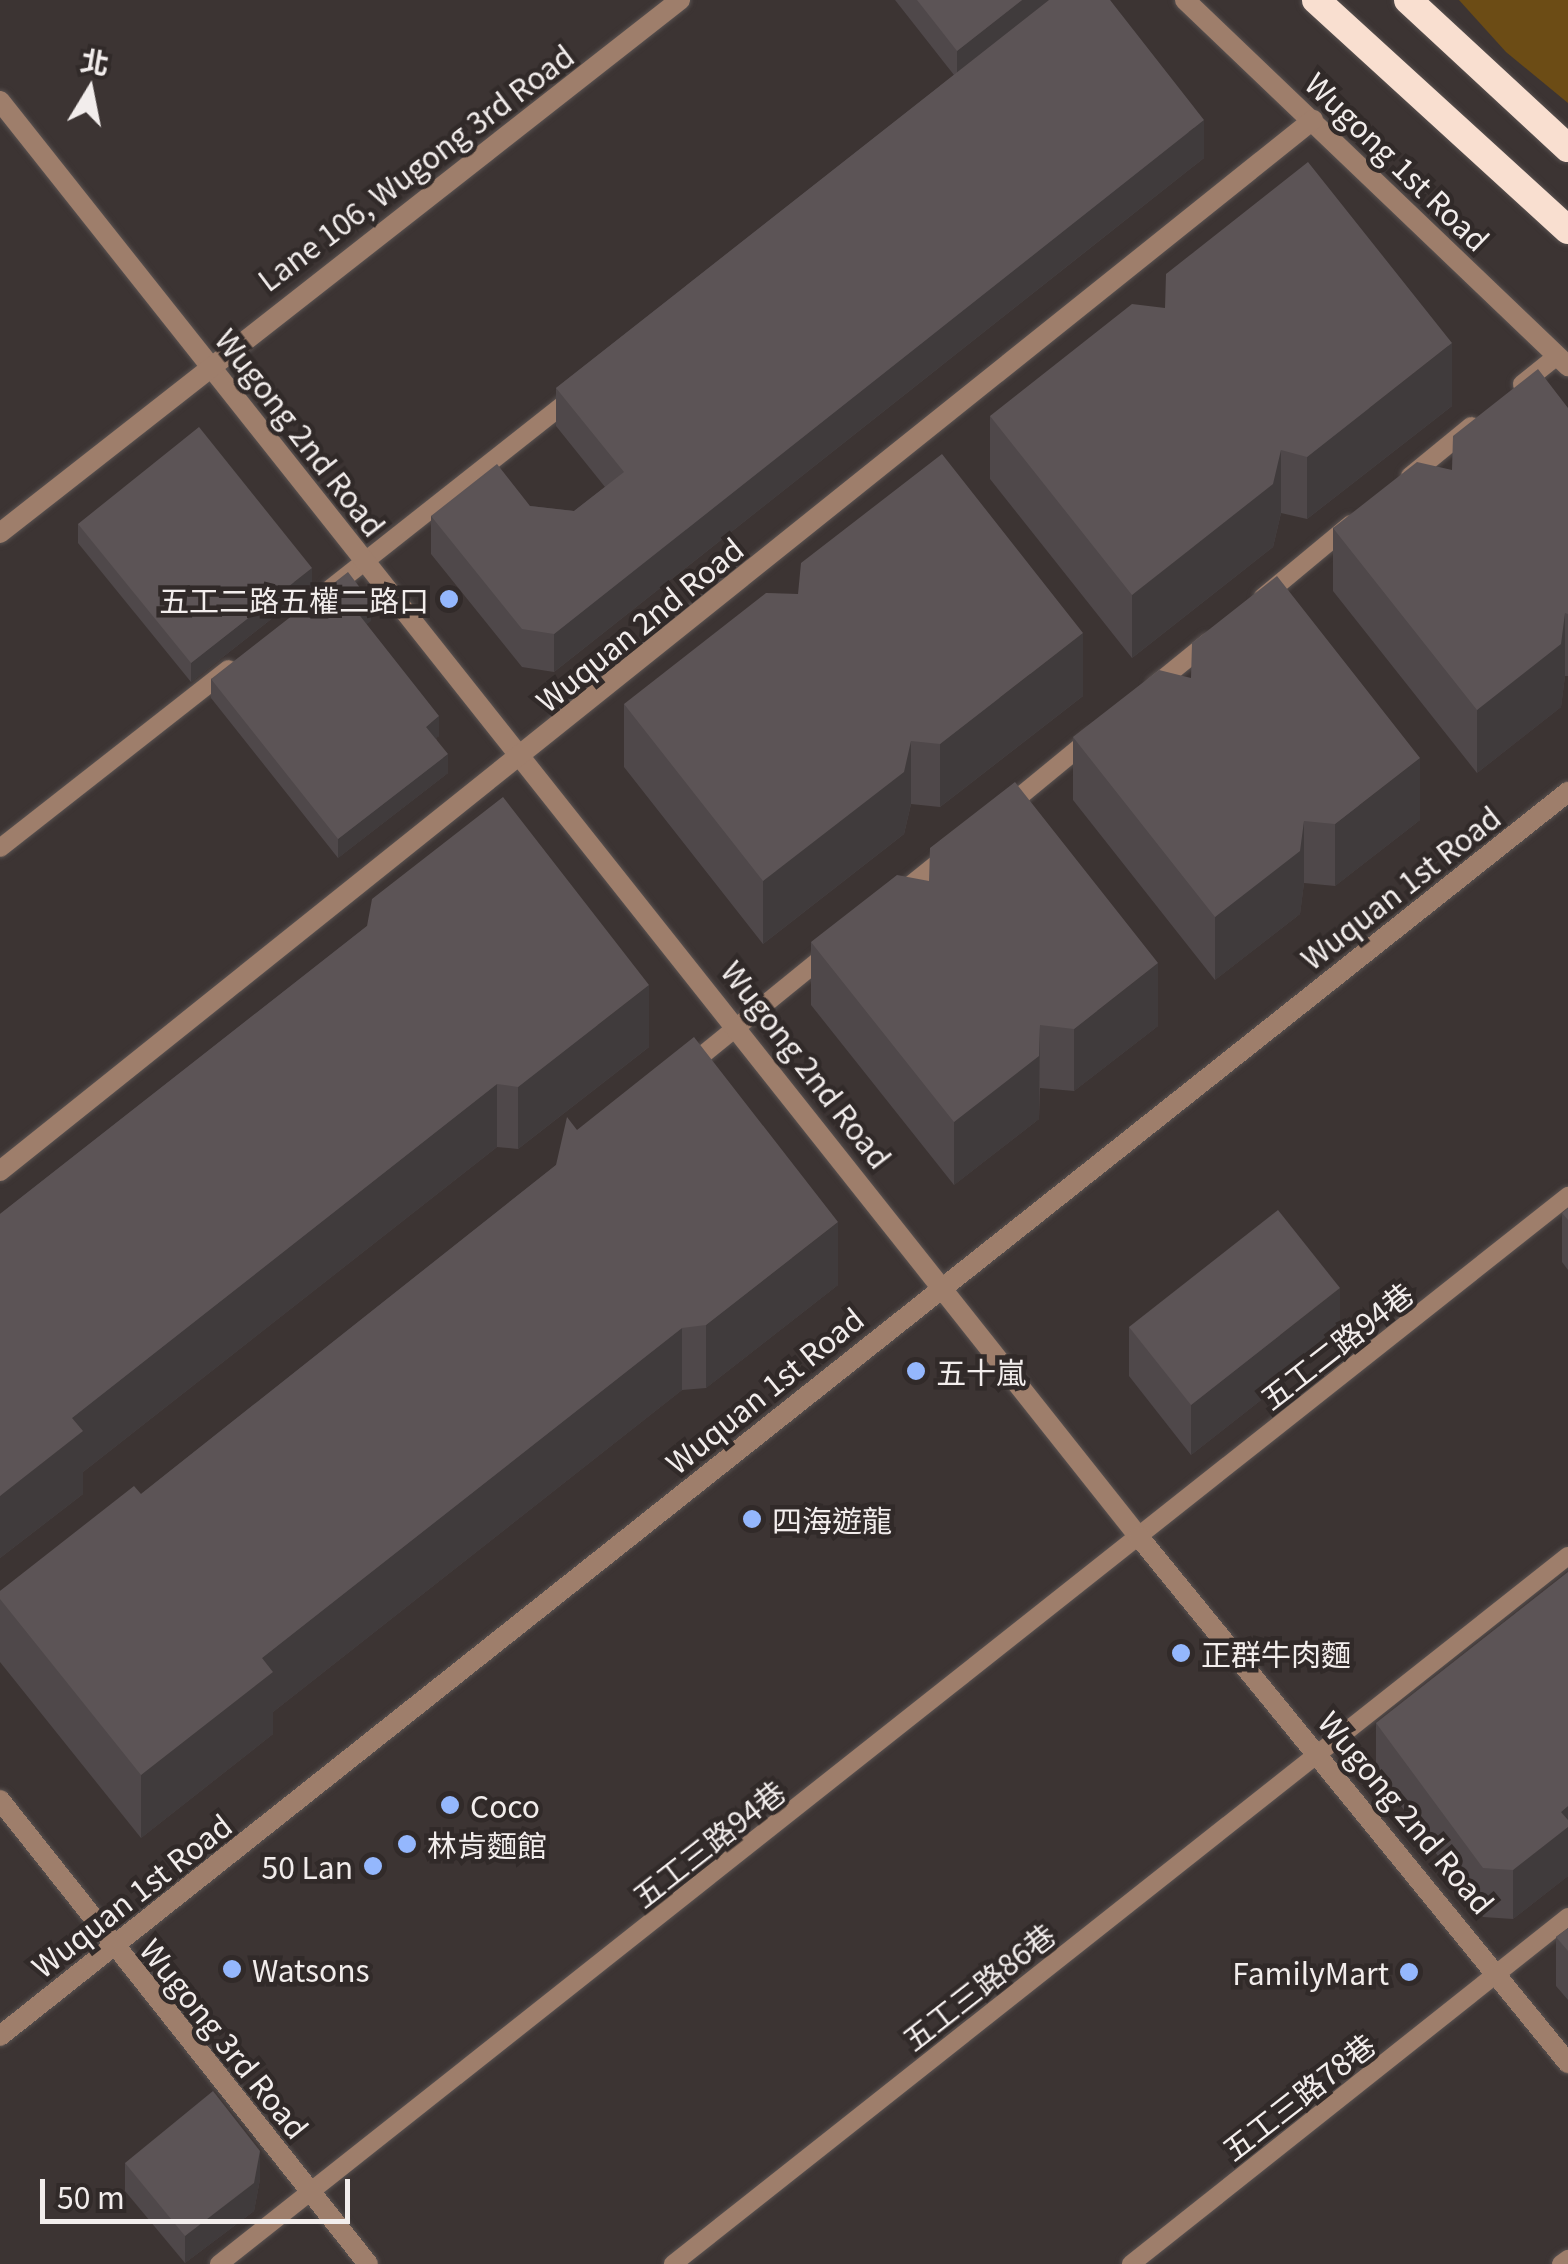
<!DOCTYPE html>
<meta charset="utf-8">
<style>
body{margin:0}
#map{position:relative;width:1568px;height:2264px;overflow:hidden;background:#3c3433;font-family:Georgia,"Noto Sans TC",serif}
div>[style]{position:absolute}
[style*='--x']{left:calc(var(--x)*1px);top:calc(var(--y)*1px);width:calc(var(--w)*1px);rotate:calc(var(--a)*1deg)}
.green>*{inset:0;background:#6c4c15}
.roads{filter:drop-shadow(0 0 2px #595251) drop-shadow(0 0 2px #595251)}
.service>*{height:18px;margin:-9px;padding:0 9px;transform-origin:9px;border-radius:9px;background:#9e7e6b}
.minor>*{height:20px;margin:-10px;padding:0 10px;transform-origin:10px;border-radius:10px;background:#9e7e6b}
.trunk>*{height:28px;margin:-14px;padding:0 14px;transform-origin:14px;border-radius:14px;background:#f9dfd0}
.wall>*{inset:0;background:#4f484a}
.shaded-wall>*{inset:0;background:#403b3c}
.building>*{inset:0;background:#5c5456}
.dots>*{width:28px;height:28px;translate:-50% -50%;box-sizing:border-box;border:5px solid #312a29;border-radius:50%}
span{translate:-50% -50%;white-space:nowrap;text-align:center;line-height:1.15;-webkit-text-stroke:9px #312a29;paint-order:stroke}
.street-label{font-size:30px;color:#f2edec}
.poi-label{font-size:30px;color:#f2edec}
.right{translate:-100% -50%;text-align:right}
.left{translate:0 -50%;text-align:left}
.north{position:absolute;left:40px;top:40px;width:100px;height:100px;-webkit-text-stroke:8px #312a29;paint-order:stroke;rotate:10deg;font-size:28px;font-weight:700;line-height:40px;text-align:center;color:#f2edec}
.north::after{content:'';display:block;margin:auto;width:35px;height:45px;background:#f2edec;clip-path:polygon(50% 0,100% 100%,50% 72%,0 100%)}
.scale{position:absolute;left:40px;top:2179px;width:310px;height:45px;box-sizing:border-box;border:5px solid #f2edec;border-top:0;padding-left:12px;font-size:30px;line-height:35px;white-space:nowrap;color:#f2edec;-webkit-text-stroke:8px #312a29;paint-order:stroke}
</style>
<div id="map">
<div class="green">
<i style="clip-path:polygon(1459px 0,1568px 0,1568px 103px,1506px 52px)"></i>
</div>
<div class="roads">
<div class="service">
<i style="--x:1522;--y:384;--w:45;--a:-38.7"></i>
<i style="--x:1410;--y:476;--w:79;--a:-39.3"></i>
<i style="--x:331;--y:588;--w:308;--a:-38.3"></i>
<i style="--x:1263;--y:597;--w:114;--a:-39.7"></i>
<i style="--x:1155;--y:685;--w:68;--a:-39.1"></i>
<i style="--x:1008;--y:806;--w:109;--a:-39.4"></i>
<i style="--x:0;--y:848;--w:290;--a:-38.1"></i>
<i style="--x:899;--y:894;--w:59;--a:-38.8"></i>
<i style="--x:690;--y:1065;--w:179;--a:-39.1"></i>
<i style="--x:219;--y:2264;--w:1721;--a:-38.37"></i>
<i style="--x:673;--y:2264;--w:1141;--a:-38.35"></i>
<i style="--x:1131;--y:2264;--w:558;--a:-38.45"></i>
<i style="--x:1561;--y:2264;--w:9;--a:-36"></i>
</div>
<div class="minor">
<i style="--x:1185;--y:0;--w:530;--a:43.7"></i>
<i style="--x:0;--y:101;--w:1833;--a:51.58"></i>
<i style="--x:1139;--y:1537;--w:679;--a:50.8"></i>
<i style="--x:0;--y:533;--w:864;--a:-38.09"></i>
<i style="--x:0;--y:1171;--w:1682;--a:-38.68"></i>
<i style="--x:0;--y:1800;--w:592;--a:51.58"></i>
<i style="--x:0;--y:2036;--w:2002;--a:-38.43"></i>
</div>
<div class="trunk">
<i style="--x:1316;--y:0;--w:341;--a:42.4"></i>
<i style="--x:1408;--y:0;--w:218;--a:42.8"></i>
</div>
</div>
<div class="wall">
<i style="clip-path:polygon(895px 0,1110px 0,1204px 158px,554px 672px,522px 667px,431px 554px,431px 516px,530px 506px,574px 511px,605px 487px,556px 426px,556px 388px,954px 75px)"></i>
<i style="clip-path:polygon(1452px 406px,1307px 519px,1281px 513px,1273px 547px,1132px 658px,990px 479px,990px 416px)"></i>
<i style="clip-path:polygon(1568px 408px,1568px 676px,1565px 676px,1561px 707px,1477px 773px,1333px 591px,1333px 528px,1452px 470px)"></i>
<i style="clip-path:polygon(78px 524px,312px 587px,191px 682px,78px 543px)"></i>
<i style="clip-path:polygon(371px 621px,366px 624px,439px 736px,436px 738px,448px 773px,338px 858px,211px 698px,211px 679px)"></i>
<i style="clip-path:polygon(1083px 696px,940px 807px,911px 804px,904px 834px,763px 944px,624px 767px,624px 704px)"></i>
<i style="clip-path:polygon(1073px 737px,1420px 820px,1335px 886px,1304px 883px,1300px 914px,1215px 980px,1073px 800px)"></i>
<i style="clip-path:polygon(367px 926px,649px 1047px,518px 1149px,497px 1147px,83px 1472px,83px 1494px,0 1558px,0 1214px)"></i>
<i style="clip-path:polygon(811px 942px,1158px 1026px,1074px 1091px,1040px 1088px,1039px 1119px,954px 1185px,811px 1005px)"></i>
<i style="clip-path:polygon(577px 1130px,838px 1285px,706px 1388px,682px 1390px,273px 1712px,273px 1734px,141px 1838px,0 1662px,0 1591px,141px 1494px,556px 1165px)"></i>
<i style="clip-path:polygon(1568px 1208px,1568px 1270px,1562px 1262px,1562px 1213px)"></i>
<i style="clip-path:polygon(1129px 1327px,1340px 1338px,1191px 1455px,1129px 1376px)"></i>
<i style="clip-path:polygon(1568px 1572px,1568px 1876px,1513px 1919px,1483px 1917px,1376px 1772px,1376px 1723px)"></i>
<i style="clip-path:polygon(1568px 1928px,1568px 2000px,1556px 1986px,1556px 1937px)"></i>
<i style="clip-path:polygon(125px 2163px,260px 2179px,254px 2211px,185px 2263px,125px 2191px)"></i>
</div>
<div class="shaded-wall">
<i style="clip-path:polygon(1022px 0,1050px 0,957px 79px,957px 51px)"></i>
<i style="clip-path:polygon(1204px 120px,1204px 158px,554px 672px,554px 634px)"></i>
<i style="clip-path:polygon(1452px 343px,1452px 406px,1307px 519px,1307px 457px)"></i>
<i style="clip-path:polygon(1281px 450px,1281px 513px,1273px 547px,1132px 658px,1132px 595px)"></i>
<i style="clip-path:polygon(312px 568px,312px 587px,191px 682px,191px 663px)"></i>
<i style="clip-path:polygon(371px 602px,371px 621px,357px 631px,357px 612px)"></i>
<i style="clip-path:polygon(1565px 613px,1565px 676px,1561px 707px,1477px 773px,1477px 710px)"></i>
<i style="clip-path:polygon(1083px 633px,1083px 696px,940px 807px,940px 744px)"></i>
<i style="clip-path:polygon(439px 716px,439px 736px,426px 746px,426px 727px)"></i>
<i style="clip-path:polygon(911px 741px,911px 804px,904px 834px,763px 944px,763px 881px)"></i>
<i style="clip-path:polygon(448px 754px,448px 773px,338px 858px,338px 839px)"></i>
<i style="clip-path:polygon(1420px 758px,1420px 820px,1335px 886px,1335px 824px)"></i>
<i style="clip-path:polygon(1304px 821px,1304px 883px,1300px 914px,1215px 980px,1215px 917px)"></i>
<i style="clip-path:polygon(1158px 963px,1158px 1026px,1074px 1091px,1074px 1029px)"></i>
<i style="clip-path:polygon(649px 985px,649px 1047px,518px 1149px,518px 1087px)"></i>
<i style="clip-path:polygon(1040px 1025px,1039px 1119px,954px 1185px,954px 1122px)"></i>
<i style="clip-path:polygon(497px 1084px,497px 1147px,83px 1472px,83px 1494px,0 1558px,0 1496px,72px 1418px)"></i>
<i style="clip-path:polygon(838px 1222px,838px 1285px,706px 1388px,706px 1325px)"></i>
<i style="clip-path:polygon(1340px 1288px,1340px 1338px,1191px 1455px,1191px 1405px)"></i>
<i style="clip-path:polygon(682px 1328px,682px 1390px,273px 1712px,273px 1734px,141px 1838px,141px 1775px,262px 1658px)"></i>
<i style="clip-path:polygon(1568px 1806px,1568px 1876px,1513px 1919px,1513px 1870px,1561px 1812px)"></i>
<i style="clip-path:polygon(260px 2151px,260px 2179px,254px 2211px,185px 2263px,185px 2236px)"></i>
</div>
<div class="building">
<i style="clip-path:polygon(917px 0,1022px 0,957px 51px)"></i>
<i style="clip-path:polygon(1049px 0,1110px 0,1204px 120px,554px 634px,522px 629px,431px 516px,497px 464px,530px 506px,574px 511px,624px 472px,556px 388px)"></i>
<i style="clip-path:polygon(1308px 162px,1452px 343px,1307px 457px,1281px 450px,1273px 484px,1132px 595px,990px 416px,1132px 304px,1165px 308px,1166px 274px)"></i>
<i style="clip-path:polygon(1538px 369px,1568px 408px,1568px 614px,1565px 613px,1561px 644px,1477px 710px,1333px 528px,1417px 462px,1452px 470px,1453px 436px)"></i>
<i style="clip-path:polygon(199px 427px,312px 568px,191px 663px,78px 524px)"></i>
<i style="clip-path:polygon(942px 454px,1083px 633px,940px 744px,911px 741px,904px 772px,763px 881px,624px 704px,766px 593px,798px 594px,801px 563px)"></i>
<i style="clip-path:polygon(348px 572px,371px 602px,357px 612px,439px 716px,426px 727px,448px 754px,338px 839px,211px 679px)"></i>
<i style="clip-path:polygon(1277px 576px,1420px 758px,1335px 824px,1304px 821px,1300px 851px,1215px 917px,1073px 737px,1159px 670px,1191px 678px,1192px 643px)"></i>
<i style="clip-path:polygon(1015px 782px,1158px 963px,1074px 1029px,1040px 1025px,1039px 1056px,954px 1122px,811px 942px,897px 875px,929px 881px,930px 848px)"></i>
<i style="clip-path:polygon(503px 797px,649px 985px,518px 1087px,497px 1084px,72px 1418px,83px 1431px,0 1496px,0 1214px,367px 926px,372px 899px)"></i>
<i style="clip-path:polygon(694px 1037px,838px 1222px,706px 1325px,682px 1328px,262px 1658px,273px 1672px,141px 1775px,0 1599px,0 1591px,134px 1486px,141px 1494px,556px 1165px,567px 1117px,577px 1130px)"></i>
<i style="clip-path:polygon(1568px 1208px,1568px 1220px,1562px 1213px)"></i>
<i style="clip-path:polygon(1278px 1210px,1340px 1288px,1191px 1405px,1129px 1327px)"></i>
<i style="clip-path:polygon(1568px 1572px,1568px 1806px,1561px 1812px,1568px 1820px,1568px 1827px,1513px 1870px,1483px 1868px,1376px 1723px)"></i>
<i style="clip-path:polygon(1568px 1928px,1568px 1951px,1556px 1937px)"></i>
<i style="clip-path:polygon(213px 2091px,260px 2151px,254px 2183px,185px 2236px,125px 2163px)"></i>
</div>
<div class="dots">
<i style="left:449px;top:599px;background:#94b7fd"></i>
<i style="left:916px;top:1371px;background:#94b7fd"></i>
<i style="left:752px;top:1519px;background:#94b7fd"></i>
<i style="left:1181px;top:1653px;background:#94b7fd"></i>
<i style="left:450px;top:1805px;background:#94b7fd"></i>
<i style="left:407px;top:1844px;background:#94b7fd"></i>
<i style="left:373px;top:1866px;background:#94b7fd"></i>
<i style="left:232px;top:1969px;background:#94b7fd"></i>
<i style="left:1409px;top:1972px;background:#94b7fd"></i>
</div>
<div class="street-label">
<span style="left:1398px;top:161px;rotate:44deg">Wugong 1st Road</span>
<span style="left:415px;top:167px;rotate:-37deg">Lane 106, Wugong 3rd Road</span>
<span style="left:301px;top:432px;rotate:52deg">Wugong 2nd Road</span>
<span style="left:639px;top:624px;rotate:-39deg">Wuquan 2nd Road</span>
<span style="left:1400px;top:887px;rotate:-38deg">Wuquan 1st Road</span>
<span style="left:807px;top:1064px;rotate:52deg">Wugong 2nd Road</span>
<span style="left:1336px;top:1345px;rotate:-38deg">五工二路94巷</span>
<span style="left:764px;top:1390px;rotate:-39deg">Wuquan 1st Road</span>
<span style="left:1407px;top:1812px;rotate:50deg">Wugong 2nd Road</span>
<span style="left:708px;top:1843px;rotate:-38deg">五工三路94巷</span>
<span style="left:131px;top:1895px;rotate:-38deg">Wuquan 1st Road</span>
<span style="left:978px;top:1986px;rotate:-38deg">五工三路86巷</span>
<span style="left:225px;top:2038px;rotate:51deg">Wugong 3rd Road</span>
<span style="left:1298px;top:2096px;rotate:-38deg">五工三路78巷</span>
</div>
<div class="poi-label">
<span class="right" style="left:429px;top:599px">五工二路五權二路口</span>
<span class="left" style="left:936px;top:1371px">五十嵐</span>
<span class="left" style="left:772px;top:1519px">四海遊龍</span>
<span class="left" style="left:1201px;top:1653px">正群牛肉麵</span>
<span class="left" style="left:470px;top:1805px">Coco</span>
<span class="left" style="left:427px;top:1844px">林肯麵館</span>
<span class="right" style="left:353px;top:1866px">50 Lan</span>
<span class="left" style="left:252px;top:1969px">Watsons</span>
<span class="right" style="left:1389px;top:1972px">FamilyMart</span>
</div>
<div class="north">北</div>
<div class="scale">50 m</div>
</div>
